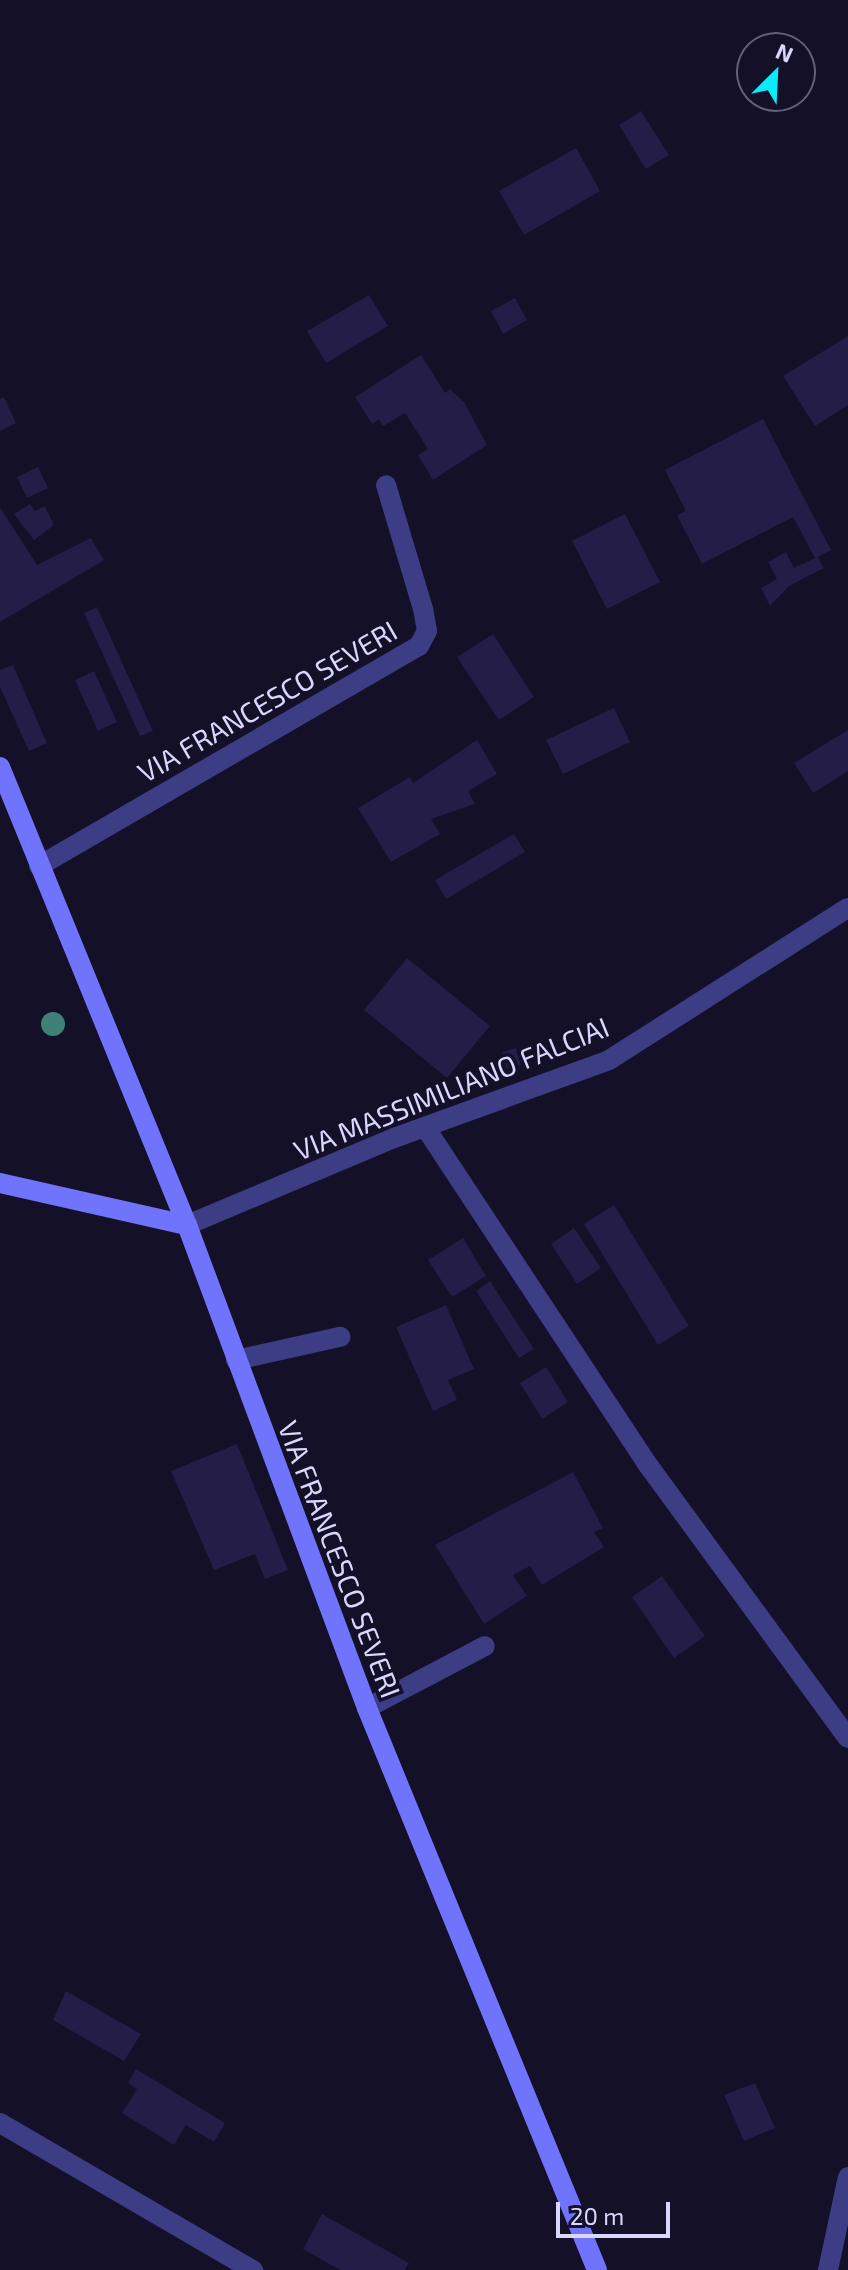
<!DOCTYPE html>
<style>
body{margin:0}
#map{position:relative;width:848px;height:2270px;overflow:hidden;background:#131027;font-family:"Exo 2",sans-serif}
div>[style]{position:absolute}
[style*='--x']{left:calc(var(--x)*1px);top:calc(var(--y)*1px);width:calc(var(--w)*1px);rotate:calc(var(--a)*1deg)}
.building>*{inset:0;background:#231d47}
.lane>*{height:20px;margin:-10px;padding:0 10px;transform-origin:10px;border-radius:10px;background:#3c3d85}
.street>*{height:20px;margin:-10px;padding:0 10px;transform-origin:10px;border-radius:10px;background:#3c3d85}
.secondary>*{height:20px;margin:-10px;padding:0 10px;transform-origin:10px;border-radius:10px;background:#7073fc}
.trees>*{width:24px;height:24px;margin:-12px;border-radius:50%;background:#3f8178}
span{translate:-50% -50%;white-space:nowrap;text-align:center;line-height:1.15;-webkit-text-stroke:7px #131027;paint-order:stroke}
.street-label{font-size:28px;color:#dad7fe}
.north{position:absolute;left:736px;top:32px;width:80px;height:80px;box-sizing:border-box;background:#131027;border:2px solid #63607d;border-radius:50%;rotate:24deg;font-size:22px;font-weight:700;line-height:32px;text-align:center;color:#dad7fe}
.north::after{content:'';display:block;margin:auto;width:28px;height:36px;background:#08ebf9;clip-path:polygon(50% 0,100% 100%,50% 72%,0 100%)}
.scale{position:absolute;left:556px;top:2202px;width:114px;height:36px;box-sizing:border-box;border:4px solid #dad7fe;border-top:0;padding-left:10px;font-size:24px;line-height:28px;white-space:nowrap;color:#dad7fe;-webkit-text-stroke:6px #131027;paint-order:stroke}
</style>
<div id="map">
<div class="building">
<i style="clip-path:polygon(641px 111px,669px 155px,646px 169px,619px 125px)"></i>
<i style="clip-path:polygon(576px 148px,600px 191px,524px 235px,499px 191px)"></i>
<i style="clip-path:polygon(369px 295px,388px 326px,326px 363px,307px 331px)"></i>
<i style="clip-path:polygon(515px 298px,527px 320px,503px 334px,491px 311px)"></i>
<i style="clip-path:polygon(848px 336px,848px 405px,815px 426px,783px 376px)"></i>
<i style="clip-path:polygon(421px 355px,445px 393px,450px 389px,464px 402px,487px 445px,433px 480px,418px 455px,428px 449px,405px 413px,383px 426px,379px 419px,372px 424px,355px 397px)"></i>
<i style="clip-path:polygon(4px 397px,16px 423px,0 431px,0 399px)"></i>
<i style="clip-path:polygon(763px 419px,831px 550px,818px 557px,824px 568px,789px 586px,770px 606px,761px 588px,777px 579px,768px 562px,786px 552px,794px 568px,815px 558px,793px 517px,702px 564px,677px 515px,686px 511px,665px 470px)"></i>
<i style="clip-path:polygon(38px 467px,48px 488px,27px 498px,17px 477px)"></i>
<i style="clip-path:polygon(30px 504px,35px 511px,45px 506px,54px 525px,34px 540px,14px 514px)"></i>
<i style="clip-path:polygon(0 507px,37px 565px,91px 538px,104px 560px,0 622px)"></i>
<i style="clip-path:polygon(625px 514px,660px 582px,607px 609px,572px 541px)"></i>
<i style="clip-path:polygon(97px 607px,153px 731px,140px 736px,84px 613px)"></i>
<i style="clip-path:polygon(493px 634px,534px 697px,499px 720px,457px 657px)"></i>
<i style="clip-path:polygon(13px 665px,47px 743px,29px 751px,0 687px,0 670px)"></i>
<i style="clip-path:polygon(94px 671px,117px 722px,98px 731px,75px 680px)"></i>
<i style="clip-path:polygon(614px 708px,630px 742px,563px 774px,546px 740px)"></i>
<i style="clip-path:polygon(848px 730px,848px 771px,813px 793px,794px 763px)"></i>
<i style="clip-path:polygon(477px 740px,497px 774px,468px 791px,475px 804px,431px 819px,440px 834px,391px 862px,358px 808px,410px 777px,413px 783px)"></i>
<i style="clip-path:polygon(514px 834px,525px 852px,446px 899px,435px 880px)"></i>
<i style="clip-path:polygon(407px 958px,490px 1026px,447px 1078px,364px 1010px)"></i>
<i style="clip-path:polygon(516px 1048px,521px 1065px,507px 1069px,502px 1052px)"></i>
<i style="clip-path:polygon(614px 1205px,689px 1326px,658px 1345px,584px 1224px)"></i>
<i style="clip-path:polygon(574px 1228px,601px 1268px,577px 1284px,551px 1244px)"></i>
<i style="clip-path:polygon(463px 1238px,486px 1276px,452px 1297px,428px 1260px)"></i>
<i style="clip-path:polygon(490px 1281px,534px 1349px,519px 1358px,476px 1291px)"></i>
<i style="clip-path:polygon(446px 1305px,474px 1369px,448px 1380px,457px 1400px,433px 1411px,396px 1327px)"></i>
<i style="clip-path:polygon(546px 1367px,568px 1402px,542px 1419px,520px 1383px)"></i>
<i style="clip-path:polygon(237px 1444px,288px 1570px,265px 1579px,255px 1554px,214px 1570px,171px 1471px)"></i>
<i style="clip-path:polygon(573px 1472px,603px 1528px,594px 1532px,604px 1547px,542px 1585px,530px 1566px,513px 1575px,527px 1596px,484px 1624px,435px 1545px)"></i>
<i style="clip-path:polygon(662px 1576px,705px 1636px,674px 1658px,632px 1597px)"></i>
<i style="clip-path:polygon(66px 1991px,141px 2034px,124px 2061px,53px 2020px)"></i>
<i style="clip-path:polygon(136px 2069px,225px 2123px,214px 2142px,186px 2125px,174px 2145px,122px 2113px,137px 2089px,128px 2083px)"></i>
<i style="clip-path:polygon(755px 2083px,775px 2128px,744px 2141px,724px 2095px)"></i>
<i style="clip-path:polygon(322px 2214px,409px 2263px,405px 2270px,340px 2270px,303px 2249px)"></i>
</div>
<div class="lane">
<i style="--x:39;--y:866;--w:439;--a:-30.1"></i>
<i style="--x:419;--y:646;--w:17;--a:-62"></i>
<i style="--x:427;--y:631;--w:22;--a:-100"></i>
<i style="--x:423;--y:609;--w:129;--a:-106.6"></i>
<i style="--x:425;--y:1127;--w:405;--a:56.6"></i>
<i style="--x:648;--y:1465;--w:338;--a:53.8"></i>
<i style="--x:236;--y:1360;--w:107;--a:-12.5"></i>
<i style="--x:367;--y:1708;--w:133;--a:-27.7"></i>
<i style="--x:0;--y:2123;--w:293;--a:30.2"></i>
</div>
<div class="street">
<i style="--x:187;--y:1225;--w:225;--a:-22.8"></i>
<i style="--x:394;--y:1138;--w:229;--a:-19.9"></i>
<i style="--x:609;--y:1060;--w:283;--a:-32.5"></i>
<i style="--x:828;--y:2270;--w:95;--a:-77.9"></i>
</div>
<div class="secondary">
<i style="--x:0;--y:767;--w:495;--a:67.8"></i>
<i style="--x:187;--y:1225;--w:515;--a:69.56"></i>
<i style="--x:367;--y:1708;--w:607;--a:67.74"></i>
<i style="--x:0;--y:1183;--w:192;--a:12.7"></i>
</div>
<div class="trees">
<i style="left:53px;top:1024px"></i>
</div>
<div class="street-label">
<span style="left:267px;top:701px;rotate:-30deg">VIA FRANCESCO SEVERI</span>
<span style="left:451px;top:1088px;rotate:-22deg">VIA MASSIMILIANO FALCIAI</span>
<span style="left:340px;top:1559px;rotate:69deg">VIA FRANCESCO SEVERI</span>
</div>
<div class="north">N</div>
<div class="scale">20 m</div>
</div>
